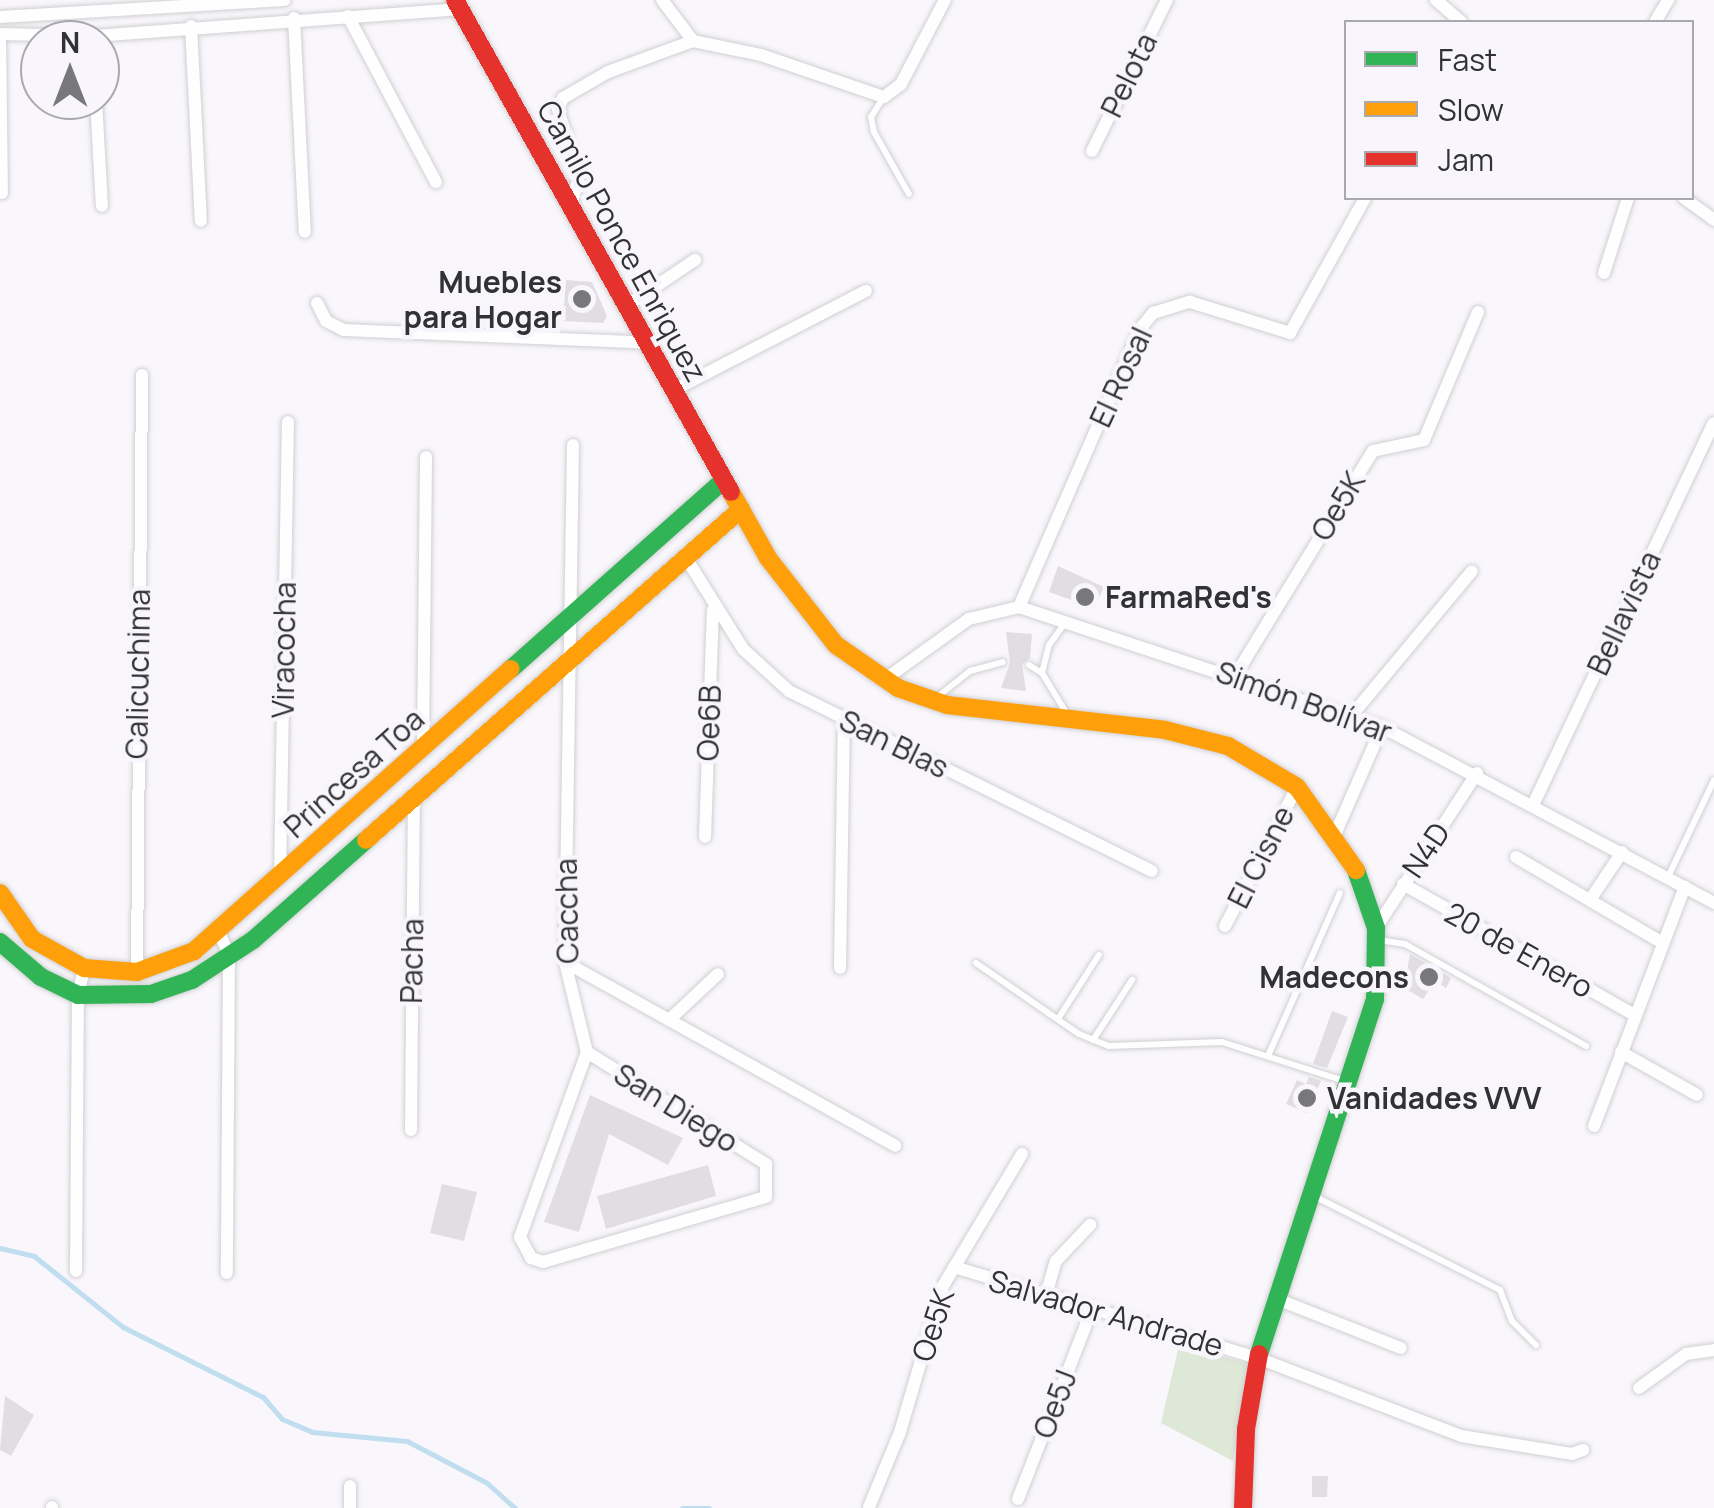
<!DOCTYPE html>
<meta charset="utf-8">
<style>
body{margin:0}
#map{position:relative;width:1714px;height:1508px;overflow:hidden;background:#f9f7fb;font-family:Manrope,sans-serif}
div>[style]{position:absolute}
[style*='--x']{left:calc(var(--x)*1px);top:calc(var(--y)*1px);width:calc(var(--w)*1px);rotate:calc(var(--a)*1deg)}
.green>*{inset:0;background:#dee8d6}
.stream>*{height:5px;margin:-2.5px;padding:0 2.5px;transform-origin:2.5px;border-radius:2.5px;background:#c0def0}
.building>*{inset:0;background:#e0dee1}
.roads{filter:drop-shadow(0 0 2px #d0cfd2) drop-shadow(0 0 2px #d0cfd2)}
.lane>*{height:6px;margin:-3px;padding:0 3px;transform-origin:3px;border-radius:3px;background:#fefefe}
.street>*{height:12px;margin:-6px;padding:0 6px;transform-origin:6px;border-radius:6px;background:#fefefe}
.fast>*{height:18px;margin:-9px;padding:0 9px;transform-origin:9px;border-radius:9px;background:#30b455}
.slow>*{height:18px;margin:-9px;padding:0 9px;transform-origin:9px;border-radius:9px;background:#ff9f0a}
.jam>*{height:18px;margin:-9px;padding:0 9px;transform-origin:9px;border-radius:9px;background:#e5322d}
.dots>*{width:28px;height:28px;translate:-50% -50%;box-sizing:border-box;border:5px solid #f8f6fc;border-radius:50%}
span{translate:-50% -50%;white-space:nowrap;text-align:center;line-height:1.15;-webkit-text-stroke:9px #f8f6fc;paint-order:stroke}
.street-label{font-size:30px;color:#323234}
.poi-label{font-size:30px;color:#323234;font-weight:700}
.right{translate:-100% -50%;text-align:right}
.left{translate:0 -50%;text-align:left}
.legend{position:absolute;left:1344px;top:20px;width:350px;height:180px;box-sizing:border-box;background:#f8f6fc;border:2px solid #a9a8ac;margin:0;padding:12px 18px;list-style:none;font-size:30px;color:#323234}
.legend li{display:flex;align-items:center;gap:20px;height:50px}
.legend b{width:50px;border:2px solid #a9a8ac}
.north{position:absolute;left:20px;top:20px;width:100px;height:100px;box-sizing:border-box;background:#f8f6fc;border:2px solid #a9a8ac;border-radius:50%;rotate:0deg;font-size:28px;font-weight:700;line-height:40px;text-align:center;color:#323234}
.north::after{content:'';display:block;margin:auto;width:35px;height:45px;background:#78777a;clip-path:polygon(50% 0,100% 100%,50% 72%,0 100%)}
</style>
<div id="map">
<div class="green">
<i style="clip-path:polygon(1179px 1345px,1250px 1364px,1233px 1461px,1161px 1423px)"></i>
</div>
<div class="stream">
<i style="--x:0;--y:1248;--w:35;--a:13"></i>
<i style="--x:34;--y:1256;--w:114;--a:38.6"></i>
<i style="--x:123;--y:1327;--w:157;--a:26.6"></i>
<i style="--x:263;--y:1397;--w:29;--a:49"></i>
<i style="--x:282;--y:1419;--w:33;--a:23"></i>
<i style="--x:312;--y:1432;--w:95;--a:5.4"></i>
<i style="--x:407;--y:1441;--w:90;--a:27.7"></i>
<i style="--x:487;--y:1483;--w:38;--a:42"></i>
<i style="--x:682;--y:1508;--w:27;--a:0"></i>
</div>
<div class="building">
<i style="clip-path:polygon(566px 280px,592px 282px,607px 316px,603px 323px,563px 321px)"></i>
<i style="clip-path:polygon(1058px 566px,1104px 587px,1094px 608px,1049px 592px)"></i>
<i style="clip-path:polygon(1006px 632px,1032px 634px,1030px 658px,1022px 664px,1026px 691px,1001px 688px,1010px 663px)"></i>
<i style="clip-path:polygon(1410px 954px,1451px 978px,1446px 988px,1435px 981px,1423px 999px,1404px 988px)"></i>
<i style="clip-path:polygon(1332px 1011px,1348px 1017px,1327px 1068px,1313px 1064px)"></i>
<i style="clip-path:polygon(1309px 1077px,1321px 1081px,1307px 1113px,1286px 1104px,1297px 1080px,1306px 1084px)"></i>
<i style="clip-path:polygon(590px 1095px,683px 1138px,668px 1165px,609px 1134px,579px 1232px,544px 1222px)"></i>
<i style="clip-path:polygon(708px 1165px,716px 1196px,606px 1229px,597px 1196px)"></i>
<i style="clip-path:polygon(442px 1184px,477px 1192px,464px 1241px,430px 1233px)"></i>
<i style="clip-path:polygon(5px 1396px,34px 1415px,11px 1456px,0 1450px)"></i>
<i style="clip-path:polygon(1312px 1476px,1328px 1476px,1327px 1497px,1312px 1497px)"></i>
</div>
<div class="roads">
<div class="lane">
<i style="--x:883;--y:98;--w:22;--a:122"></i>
<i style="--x:871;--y:117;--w:15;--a:79"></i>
<i style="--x:874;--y:132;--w:71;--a:60.6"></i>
<i style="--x:1029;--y:665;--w:15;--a:32"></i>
<i style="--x:1042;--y:673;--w:48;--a:58.6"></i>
<i style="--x:1042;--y:673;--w:29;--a:-76"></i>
<i style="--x:1049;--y:645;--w:29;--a:-54"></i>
<i style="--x:936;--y:698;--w:43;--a:-38.5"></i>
<i style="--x:970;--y:671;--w:34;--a:-15"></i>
<i style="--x:1668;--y:877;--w:107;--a:-64.6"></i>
<i style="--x:1379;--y:940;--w:26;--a:9"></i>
<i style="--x:1405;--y:944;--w:208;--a:29.4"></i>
<i style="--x:976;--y:963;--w:125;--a:34.6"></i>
<i style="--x:1079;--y:1034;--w:32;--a:22"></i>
<i style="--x:1109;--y:1046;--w:113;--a:-2"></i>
<i style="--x:1222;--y:1042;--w:128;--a:17.7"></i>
<i style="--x:1058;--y:1019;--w:76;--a:-57.4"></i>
<i style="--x:1093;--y:1040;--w:72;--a:-57"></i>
<i style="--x:1268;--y:1056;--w:178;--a:-66.2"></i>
<i style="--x:1312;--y:1195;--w:211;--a:26.8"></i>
<i style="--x:1500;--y:1290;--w:33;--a:69"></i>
<i style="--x:1512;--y:1321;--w:34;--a:45"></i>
</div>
<div class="street">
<i style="--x:662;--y:0;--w:51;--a:52.9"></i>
<i style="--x:1436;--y:0;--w:33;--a:41"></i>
<i style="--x:348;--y:16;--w:188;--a:62.1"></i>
<i style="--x:0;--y:17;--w:285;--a:-3.4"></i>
<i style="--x:294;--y:18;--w:214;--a:87.1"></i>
<i style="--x:1655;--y:22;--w:26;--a:-59"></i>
<i style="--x:191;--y:26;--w:195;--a:87.1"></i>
<i style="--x:0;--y:34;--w:93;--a:1.2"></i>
<i style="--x:93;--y:36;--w:367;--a:-4.2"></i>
<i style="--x:0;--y:34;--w:159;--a:89.3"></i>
<i style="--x:96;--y:100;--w:106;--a:86.8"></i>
<i style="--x:1092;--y:151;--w:169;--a:-63.6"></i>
<i style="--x:1684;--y:198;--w:37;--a:36"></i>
<i style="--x:571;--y:206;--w:30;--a:-75"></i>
<i style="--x:579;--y:177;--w:71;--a:-107.2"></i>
<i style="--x:558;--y:109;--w:12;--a:-66"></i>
<i style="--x:563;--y:98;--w:52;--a:-30"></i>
<i style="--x:608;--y:72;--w:90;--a:-20"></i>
<i style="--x:693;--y:41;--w:69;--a:11.6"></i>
<i style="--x:761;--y:55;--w:130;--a:18.9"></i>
<i style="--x:884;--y:97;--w:21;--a:-37"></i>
<i style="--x:901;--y:84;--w:95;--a:-62.4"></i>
<i style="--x:1604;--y:273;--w:79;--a:-72.3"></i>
<i style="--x:317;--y:303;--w:20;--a:63"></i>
<i style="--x:326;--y:321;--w:20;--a:27"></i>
<i style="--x:344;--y:330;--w:306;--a:2.4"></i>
<i style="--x:628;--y:305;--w:81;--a:-33.9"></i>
<i style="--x:674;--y:390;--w:216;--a:-27.3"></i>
<i style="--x:573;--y:445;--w:517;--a:90.89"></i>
<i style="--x:565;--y:962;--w:93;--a:76.3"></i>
<i style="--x:587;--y:1052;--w:197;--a:109.9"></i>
<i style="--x:520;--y:1237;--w:24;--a:62"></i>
<i style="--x:531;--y:1258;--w:13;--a:18"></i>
<i style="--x:543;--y:1262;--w:232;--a:-16.3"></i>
<i style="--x:766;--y:1197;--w:33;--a:-90"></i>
<i style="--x:766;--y:1164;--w:211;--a:-148"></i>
<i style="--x:686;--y:558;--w:107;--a:57.9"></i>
<i style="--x:743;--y:649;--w:62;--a:42.4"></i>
<i style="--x:789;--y:691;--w:405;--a:26.4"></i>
<i style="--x:1019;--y:607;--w:303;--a:-66.5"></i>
<i style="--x:1140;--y:329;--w:21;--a:-51"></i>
<i style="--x:1153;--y:313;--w:39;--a:-17"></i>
<i style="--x:1190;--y:302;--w:105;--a:17.2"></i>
<i style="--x:1290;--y:333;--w:154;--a:-60.9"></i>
<i style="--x:1235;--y:676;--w:264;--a:-58.5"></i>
<i style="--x:1373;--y:451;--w:52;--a:-12.2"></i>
<i style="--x:1424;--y:440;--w:139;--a:-67.1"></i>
<i style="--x:884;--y:680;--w:105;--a:-35.7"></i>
<i style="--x:969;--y:619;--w:51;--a:-13.5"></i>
<i style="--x:1019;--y:607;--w:382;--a:18.3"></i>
<i style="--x:1382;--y:727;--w:376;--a:27.9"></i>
<i style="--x:1352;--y:715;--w:187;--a:-50.2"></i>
<i style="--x:423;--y:747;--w:290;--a:-89.4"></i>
<i style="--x:1534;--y:803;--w:420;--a:-64.7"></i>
<i style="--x:1336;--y:832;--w:115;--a:-66.3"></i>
<i style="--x:705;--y:837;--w:227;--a:-88"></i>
<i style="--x:1516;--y:857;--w:168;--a:30.4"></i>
<i style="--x:280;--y:877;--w:455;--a:-89"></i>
<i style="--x:1403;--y:884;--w:266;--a:29.5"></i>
<i style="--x:1592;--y:897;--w:54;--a:-56.3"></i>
<i style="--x:1225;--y:926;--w:157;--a:-62.6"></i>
<i style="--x:1376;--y:928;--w:185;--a:-56.9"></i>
<i style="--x:219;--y:932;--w:26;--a:67"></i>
<i style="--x:229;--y:956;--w:317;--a:90.4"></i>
<i style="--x:565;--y:962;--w:378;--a:29.1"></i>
<i style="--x:840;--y:968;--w:248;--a:-89.1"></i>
<i style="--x:137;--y:972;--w:597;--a:-89.52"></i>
<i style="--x:669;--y:1020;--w:67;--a:-43.2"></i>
<i style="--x:1621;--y:1052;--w:87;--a:29.5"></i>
<i style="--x:1594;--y:1126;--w:256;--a:-69.2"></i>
<i style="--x:411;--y:1130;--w:334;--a:-89.5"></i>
<i style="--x:954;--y:1267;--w:317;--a:16.7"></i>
<i style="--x:1258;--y:1358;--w:217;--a:21"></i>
<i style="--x:1461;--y:1436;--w:112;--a:9.2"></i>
<i style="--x:1572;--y:1454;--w:12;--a:-20"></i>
<i style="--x:76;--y:1271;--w:276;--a:-89.6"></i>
<i style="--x:78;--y:995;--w:28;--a:-77"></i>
<i style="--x:1046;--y:1295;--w:35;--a:-74"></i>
<i style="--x:1056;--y:1261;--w:50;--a:-46.6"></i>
<i style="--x:1277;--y:1299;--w:133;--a:21.6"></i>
<i style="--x:1639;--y:1388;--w:58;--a:-35.9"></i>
<i style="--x:1686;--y:1354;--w:28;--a:-8"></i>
<i style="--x:350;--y:1486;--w:22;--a:90"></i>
<i style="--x:1018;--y:1499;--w:204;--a:-68.7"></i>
<i style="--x:52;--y:1507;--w:1;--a:90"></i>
<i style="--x:869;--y:1507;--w:81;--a:-67.5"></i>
<i style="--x:900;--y:1432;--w:152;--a:-73.6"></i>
<i style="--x:943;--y:1286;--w:154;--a:-59.1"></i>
</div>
<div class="fast">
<i style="--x:511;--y:669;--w:283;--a:-41.6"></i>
<i style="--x:0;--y:942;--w:54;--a:40.5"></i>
<i style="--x:41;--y:977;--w:41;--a:25.9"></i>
<i style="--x:78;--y:995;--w:73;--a:-0.8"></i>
<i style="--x:151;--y:994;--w:43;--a:-18.9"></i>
<i style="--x:192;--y:980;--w:73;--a:-33.3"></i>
<i style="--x:253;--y:940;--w:151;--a:-41.5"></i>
<i style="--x:1259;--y:1354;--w:373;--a:-71.9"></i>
<i style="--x:1375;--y:999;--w:71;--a:-89.2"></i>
<i style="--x:1376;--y:928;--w:61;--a:-109"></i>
</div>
<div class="slow">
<i style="--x:731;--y:492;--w:76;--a:60.7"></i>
<i style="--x:768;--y:558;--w:110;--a:52"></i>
<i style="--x:836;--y:645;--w:75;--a:34.7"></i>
<i style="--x:898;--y:688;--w:52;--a:19.1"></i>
<i style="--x:947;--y:705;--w:219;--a:6.5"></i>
<i style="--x:1165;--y:730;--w:65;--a:14.3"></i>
<i style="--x:1228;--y:746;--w:80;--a:30.7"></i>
<i style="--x:1297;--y:787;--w:102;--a:54.6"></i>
<i style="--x:366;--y:840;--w:500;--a:-41.43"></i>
<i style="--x:0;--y:893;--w:56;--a:55.2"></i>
<i style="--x:32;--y:939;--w:60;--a:29.1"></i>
<i style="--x:84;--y:968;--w:53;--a:4.3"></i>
<i style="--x:137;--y:972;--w:61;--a:-20.2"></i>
<i style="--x:194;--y:951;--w:424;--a:-41.7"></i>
</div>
<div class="jam">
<i style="--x:455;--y:0;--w:564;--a:60.71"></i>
<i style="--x:1243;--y:1508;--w:79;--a:-87.8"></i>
<i style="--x:1246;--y:1429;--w:76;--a:-80.2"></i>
</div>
</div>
<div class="dots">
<i style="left:582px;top:299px;background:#78777a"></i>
<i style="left:1085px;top:597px;background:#78777a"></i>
<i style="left:1429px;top:977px;background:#78777a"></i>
<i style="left:1307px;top:1098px;background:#78777a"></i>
</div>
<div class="street-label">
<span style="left:1129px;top:75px;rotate:-64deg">Pelota</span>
<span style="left:622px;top:241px;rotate:61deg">Camilo Ponce Enrìquez</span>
<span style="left:1121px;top:377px;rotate:-65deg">El Rosal</span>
<span style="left:1338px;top:506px;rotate:-59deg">Oe5K</span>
<span style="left:1624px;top:613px;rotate:-65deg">Bellavista</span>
<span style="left:284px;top:650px;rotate:-89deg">Viracocha</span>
<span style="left:138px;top:674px;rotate:-89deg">Calicuchima</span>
<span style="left:1304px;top:702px;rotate:20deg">Simón Bolívar</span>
<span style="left:709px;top:723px;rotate:-88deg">Oe6B</span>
<span style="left:894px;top:744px;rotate:26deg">San Blas</span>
<span style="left:354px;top:773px;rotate:-42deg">Princesa Toa</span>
<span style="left:1426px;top:850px;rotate:-56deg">N4D</span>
<span style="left:1261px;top:857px;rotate:-63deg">El Cisne</span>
<span style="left:567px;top:911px;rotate:-91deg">Caccha</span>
<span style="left:1519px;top:950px;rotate:29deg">20 de Enero</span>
<span style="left:412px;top:961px;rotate:-89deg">Pacha</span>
<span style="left:676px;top:1108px;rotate:32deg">San Diego</span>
<span style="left:1106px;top:1313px;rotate:16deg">Salvador Andrade</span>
<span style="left:933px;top:1325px;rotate:-72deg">Oe5K</span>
<span style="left:1055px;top:1404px;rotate:-69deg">Oe5J</span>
</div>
<div class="poi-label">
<span class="right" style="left:562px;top:299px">Muebles<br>para Hogar</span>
<span class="left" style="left:1105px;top:597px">FarmaRed's</span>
<span class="right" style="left:1409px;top:977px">Madecons</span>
<span class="left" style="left:1327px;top:1098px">Vanidades VVV</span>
</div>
<ul class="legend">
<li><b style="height:12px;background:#30b455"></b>Fast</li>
<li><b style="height:12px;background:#ff9f0a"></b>Slow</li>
<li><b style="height:12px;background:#e5322d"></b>Jam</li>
</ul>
<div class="north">N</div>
</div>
